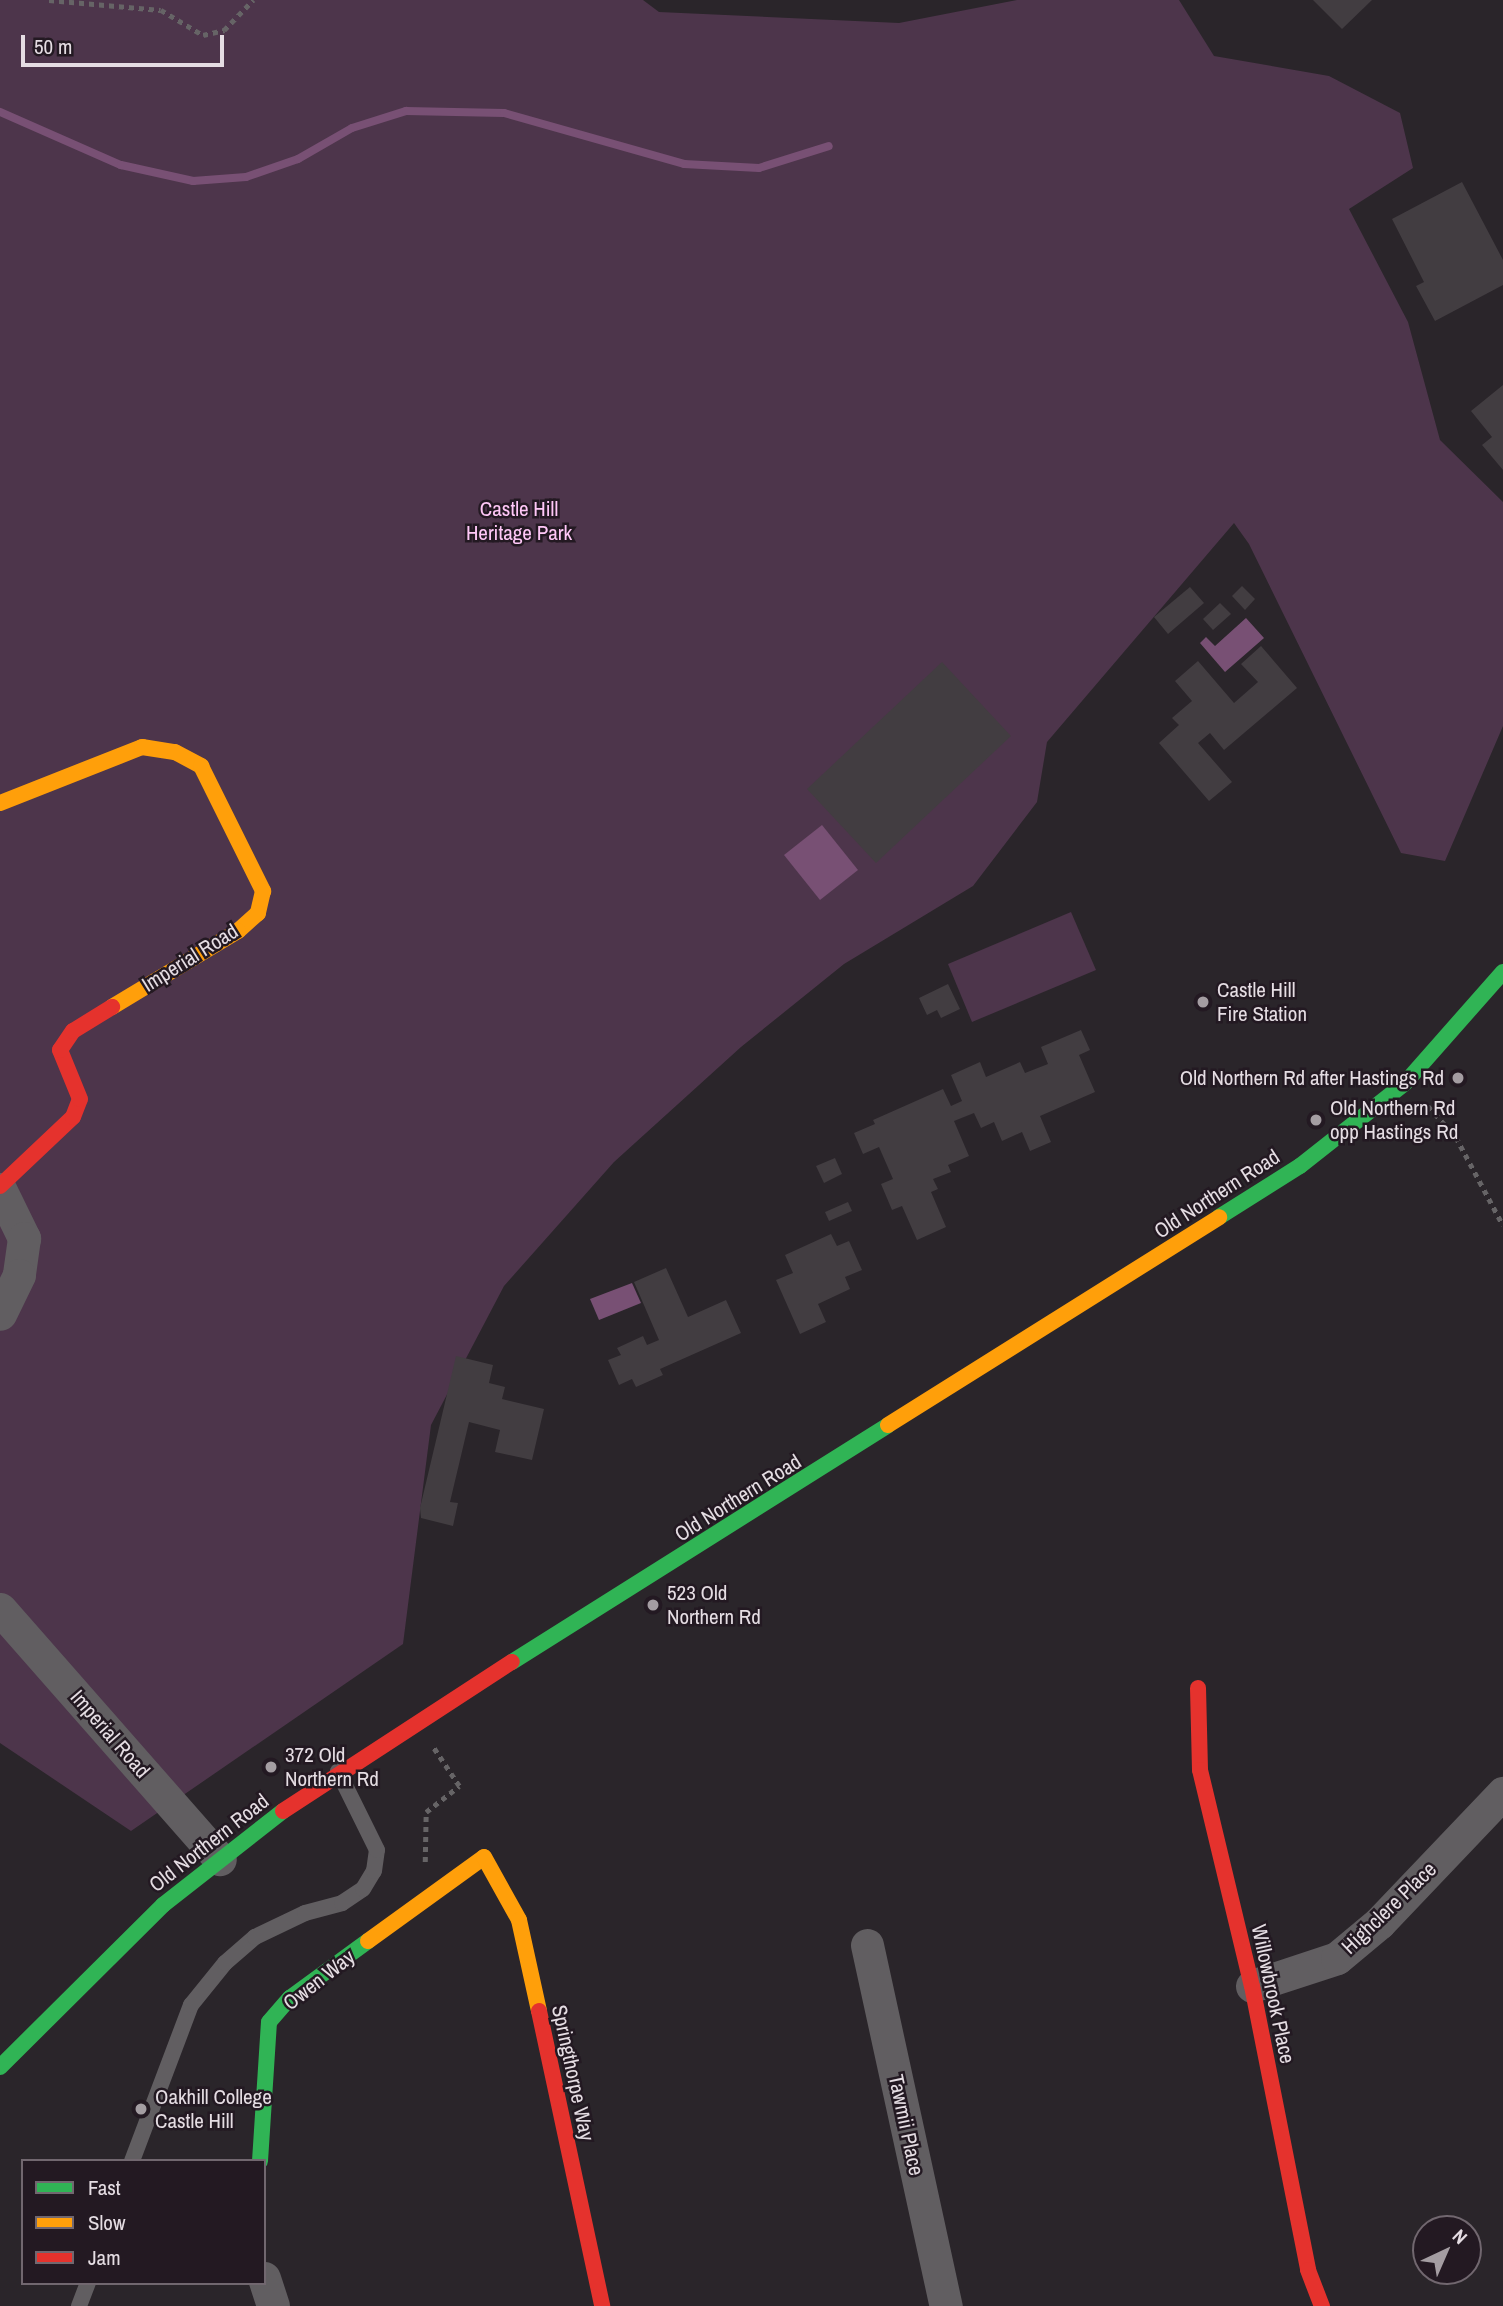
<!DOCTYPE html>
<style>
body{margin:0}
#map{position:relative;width:1503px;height:2306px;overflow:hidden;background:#2a252a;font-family:"Archivo Narrow",sans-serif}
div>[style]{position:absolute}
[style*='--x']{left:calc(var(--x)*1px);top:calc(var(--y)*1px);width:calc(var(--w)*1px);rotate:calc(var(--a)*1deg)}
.green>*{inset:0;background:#4d354b}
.water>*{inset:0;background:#785074}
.stream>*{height:8px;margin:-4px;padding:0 4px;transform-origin:4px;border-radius:4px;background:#785074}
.building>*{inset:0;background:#423d41}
.path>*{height:4.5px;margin-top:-2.25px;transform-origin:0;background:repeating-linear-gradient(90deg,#666466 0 5px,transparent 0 10px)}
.lane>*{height:16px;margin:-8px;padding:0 8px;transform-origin:8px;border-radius:8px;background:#615e61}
.street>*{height:33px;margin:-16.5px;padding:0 16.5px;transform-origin:16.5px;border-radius:16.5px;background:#615e61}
.fast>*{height:16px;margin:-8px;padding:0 8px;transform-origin:8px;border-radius:8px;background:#30b455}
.slow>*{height:16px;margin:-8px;padding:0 8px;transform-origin:8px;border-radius:8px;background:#ff9f0a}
.jam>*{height:16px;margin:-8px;padding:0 8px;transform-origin:8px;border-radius:8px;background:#e5322d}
.dots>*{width:19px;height:19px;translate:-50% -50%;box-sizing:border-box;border:4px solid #231922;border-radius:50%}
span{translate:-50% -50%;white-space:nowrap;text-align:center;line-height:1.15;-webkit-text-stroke:5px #231922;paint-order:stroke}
.park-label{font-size:21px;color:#ffc7f7}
.street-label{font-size:21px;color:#e5dde3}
.poi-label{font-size:21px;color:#e5dde3}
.left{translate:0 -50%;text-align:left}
.right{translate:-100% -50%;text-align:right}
.legend{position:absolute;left:21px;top:2159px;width:245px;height:126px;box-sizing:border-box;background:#231922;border:2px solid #71676f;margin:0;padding:9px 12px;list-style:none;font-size:21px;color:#e5dde3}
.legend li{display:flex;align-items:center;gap:14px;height:35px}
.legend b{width:35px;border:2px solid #71676f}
.north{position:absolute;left:1412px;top:2215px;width:70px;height:70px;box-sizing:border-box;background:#231922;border:2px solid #71676f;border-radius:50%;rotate:44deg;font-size:19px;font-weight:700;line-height:28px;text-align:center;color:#e5dde3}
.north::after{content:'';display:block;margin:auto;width:24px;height:32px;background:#a49da2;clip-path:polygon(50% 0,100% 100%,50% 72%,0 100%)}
.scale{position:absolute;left:21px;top:35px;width:203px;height:32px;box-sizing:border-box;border:4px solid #e5dde3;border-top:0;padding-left:9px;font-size:21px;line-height:24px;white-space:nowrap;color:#e5dde3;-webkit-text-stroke:5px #231922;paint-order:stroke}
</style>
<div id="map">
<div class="green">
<i style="clip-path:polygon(0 0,643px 0,659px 12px,899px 23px,1017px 0,1179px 0,1214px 56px,1329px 76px,1400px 113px,1413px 168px,1349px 209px,1408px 322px,1440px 440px,1503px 502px,1503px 726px,1445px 861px,1401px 853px,1249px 544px,1234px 523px,1047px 742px,1037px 802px,973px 886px,844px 964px,741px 1047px,614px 1162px,504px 1286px,431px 1425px,403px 1644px,131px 1831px,0 1743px)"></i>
<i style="clip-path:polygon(1071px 912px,1096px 970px,972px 1022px,948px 964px)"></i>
</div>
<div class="water">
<i style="clip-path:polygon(1246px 618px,1264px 638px,1225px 672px,1200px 643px,1206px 637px,1215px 646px)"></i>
<i style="clip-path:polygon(822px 825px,858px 870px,820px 900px,784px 855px)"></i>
<i style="clip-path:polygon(632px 1283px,641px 1303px,599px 1320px,590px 1299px)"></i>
</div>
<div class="stream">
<i style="--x:0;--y:112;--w:132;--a:23.7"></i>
<i style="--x:121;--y:165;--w:74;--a:12.5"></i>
<i style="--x:193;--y:181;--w:53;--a:-4.3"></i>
<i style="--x:246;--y:177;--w:55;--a:-19.1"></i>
<i style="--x:298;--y:159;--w:62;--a:-29.9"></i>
<i style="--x:352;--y:128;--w:57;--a:-17.5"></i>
<i style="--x:406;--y:111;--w:98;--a:1.2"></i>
<i style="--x:504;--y:113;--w:187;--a:15.8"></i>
<i style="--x:684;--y:164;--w:75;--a:3.1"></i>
<i style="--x:759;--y:168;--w:73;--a:-17.4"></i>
</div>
<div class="building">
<i style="clip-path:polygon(1313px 0,1372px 0,1342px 29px)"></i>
<i style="clip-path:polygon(1462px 182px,1503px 260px,1503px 285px,1435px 321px,1416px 286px,1424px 282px,1392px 219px)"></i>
<i style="clip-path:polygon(1503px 385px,1503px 470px,1482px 445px,1492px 437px,1471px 411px)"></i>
<i style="clip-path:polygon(1242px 586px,1255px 599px,1245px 610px,1232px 596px)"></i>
<i style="clip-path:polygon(1190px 587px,1204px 603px,1168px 634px,1154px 617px)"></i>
<i style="clip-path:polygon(1220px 603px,1231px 614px,1213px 630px,1203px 619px)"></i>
<i style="clip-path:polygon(1261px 646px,1297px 688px,1224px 750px,1210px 733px,1198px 743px,1232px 782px,1209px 801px,1159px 743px,1179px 725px,1172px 718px,1192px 701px,1175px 681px,1198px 661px,1234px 703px,1258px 682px,1241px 664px)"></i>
<i style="clip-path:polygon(942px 662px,1011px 736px,876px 863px,807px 789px)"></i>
<i style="clip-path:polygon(948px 984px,960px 1009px,941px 1018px,937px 1010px,927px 1015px,919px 998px)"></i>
<i style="clip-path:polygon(1081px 1030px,1090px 1050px,1079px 1055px,1095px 1092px,1040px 1116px,1051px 1142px,1030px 1151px,1022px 1132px,1002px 1141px,994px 1122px,981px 1128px,974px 1113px,954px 1121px,969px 1156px,948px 1165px,951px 1172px,933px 1179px,938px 1189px,931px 1192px,946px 1227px,917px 1240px,902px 1206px,892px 1210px,881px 1184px,893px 1179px,879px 1147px,863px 1154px,854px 1133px,875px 1124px,873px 1120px,943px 1089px,951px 1106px,962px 1101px,951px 1075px,980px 1062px,986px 1077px,1020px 1062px,1025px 1073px,1048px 1064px,1041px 1047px)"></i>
<i style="clip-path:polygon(835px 1158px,842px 1174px,824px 1183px,816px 1166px)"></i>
<i style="clip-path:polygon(848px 1202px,852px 1211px,829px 1221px,825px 1212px)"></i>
<i style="clip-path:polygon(831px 1234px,837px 1246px,849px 1241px,862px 1270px,845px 1277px,850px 1289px,818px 1304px,826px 1322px,800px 1334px,776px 1280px,793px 1273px,785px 1255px)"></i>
<i style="clip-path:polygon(666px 1268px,688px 1317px,726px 1300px,741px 1333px,660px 1369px,663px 1375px,636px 1387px,632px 1379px,619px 1385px,608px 1360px,621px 1355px,617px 1348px,643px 1336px,647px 1345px,659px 1340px,634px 1282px)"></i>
<i style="clip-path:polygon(456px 1356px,493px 1365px,489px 1383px,505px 1387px,502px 1399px,544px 1409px,532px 1460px,495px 1452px,500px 1430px,469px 1422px,450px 1502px,458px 1503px,453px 1526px,421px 1518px,420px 1508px)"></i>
</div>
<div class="path">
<i style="--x:49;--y:0;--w:112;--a:5.1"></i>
<i style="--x:161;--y:10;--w:49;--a:30.8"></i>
<i style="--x:203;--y:35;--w:22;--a:-13"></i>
<i style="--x:224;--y:30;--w:42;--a:-46"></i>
<i style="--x:1428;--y:1106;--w:42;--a:47.9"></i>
<i style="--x:1456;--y:1137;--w:100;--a:61.9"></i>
<i style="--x:425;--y:1862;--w:50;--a:-88.9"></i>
<i style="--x:426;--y:1812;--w:42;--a:-38.2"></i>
<i style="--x:459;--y:1786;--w:47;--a:-123.7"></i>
</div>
<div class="lane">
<i style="--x:132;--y:2161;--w:167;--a:-69.3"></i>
<i style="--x:191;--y:2005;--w:54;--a:-51"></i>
<i style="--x:225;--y:1963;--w:40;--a:-41"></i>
<i style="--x:255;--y:1937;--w:55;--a:-25.6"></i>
<i style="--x:305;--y:1913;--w:38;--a:-15"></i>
<i style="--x:342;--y:1903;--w:25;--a:-34"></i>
<i style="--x:363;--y:1889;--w:21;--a:-59"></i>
<i style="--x:374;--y:1871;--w:21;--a:-82"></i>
<i style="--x:377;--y:1850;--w:88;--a:-116.3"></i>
<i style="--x:79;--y:2306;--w:25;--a:-69"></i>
</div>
<div class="street">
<i style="--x:0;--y:1189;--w:55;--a:63.9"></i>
<i style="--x:24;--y:1238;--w:37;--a:98"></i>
<i style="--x:19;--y:1275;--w:43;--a:116"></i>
<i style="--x:0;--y:1609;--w:333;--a:48.7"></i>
<i style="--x:867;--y:1945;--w:370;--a:77.7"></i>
<i style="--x:1252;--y:1986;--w:89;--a:-18.2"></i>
<i style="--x:1337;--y:1958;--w:55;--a:-39.8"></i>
<i style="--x:1379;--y:1923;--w:180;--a:-46.4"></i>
<i style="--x:264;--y:2278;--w:29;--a:72"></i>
</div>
<div class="fast">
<i style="--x:1219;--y:1217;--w:96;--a:-32.2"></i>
<i style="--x:1300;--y:1166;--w:134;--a:-38.3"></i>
<i style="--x:1405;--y:1083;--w:148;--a:-48.6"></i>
<i style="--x:512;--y:1662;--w:444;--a:-32.2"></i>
<i style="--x:0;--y:2067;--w:230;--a:-44.8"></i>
<i style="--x:163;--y:1905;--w:152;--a:-38.1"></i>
<i style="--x:260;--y:2161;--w:139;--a:-86.3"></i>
<i style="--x:269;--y:2022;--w:32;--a:-49"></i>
<i style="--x:290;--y:1998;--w:97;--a:-36.2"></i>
</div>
<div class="slow">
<i style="--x:0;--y:803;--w:153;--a:-21.5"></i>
<i style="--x:142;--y:747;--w:33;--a:9"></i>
<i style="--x:175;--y:752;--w:30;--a:28"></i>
<i style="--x:201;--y:766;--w:140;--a:63.6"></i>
<i style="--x:263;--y:891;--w:23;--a:103"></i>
<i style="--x:258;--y:913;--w:27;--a:138"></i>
<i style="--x:238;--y:931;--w:147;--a:148.9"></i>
<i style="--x:888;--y:1425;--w:391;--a:-32.1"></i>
<i style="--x:368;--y:1941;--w:143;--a:-35.9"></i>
<i style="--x:484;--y:1857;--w:72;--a:60.9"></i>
<i style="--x:519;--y:1920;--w:93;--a:77.6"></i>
</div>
<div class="jam">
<i style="--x:0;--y:1186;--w:100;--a:-43.4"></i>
<i style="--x:73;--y:1117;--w:19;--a:-69"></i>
<i style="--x:80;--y:1099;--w:53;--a:-112.2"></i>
<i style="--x:60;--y:1050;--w:23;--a:-56"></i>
<i style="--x:73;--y:1031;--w:46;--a:-31.6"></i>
<i style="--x:1198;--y:1688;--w:82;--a:88.6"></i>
<i style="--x:1200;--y:1770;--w:222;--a:76.5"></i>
<i style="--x:1252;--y:1986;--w:289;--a:78.8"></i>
<i style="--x:1308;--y:2270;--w:39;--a:69"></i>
<i style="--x:283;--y:1811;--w:273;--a:-33.1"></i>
<i style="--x:539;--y:2011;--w:302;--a:77.9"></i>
</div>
<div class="dots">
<i style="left:1203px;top:1002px;background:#a49da2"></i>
<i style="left:1458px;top:1078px;background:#a49da2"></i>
<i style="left:1316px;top:1120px;background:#a49da2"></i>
<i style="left:653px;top:1605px;background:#a49da2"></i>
<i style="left:271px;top:1767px;background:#a49da2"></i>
<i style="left:141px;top:2109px;background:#a49da2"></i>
</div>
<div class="park-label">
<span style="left:519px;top:521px">Castle Hill<br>Heritage Park</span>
</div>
<div class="street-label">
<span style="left:190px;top:958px;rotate:-32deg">Imperial Road</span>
<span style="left:1217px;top:1194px;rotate:-33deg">Old Northern Road</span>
<span style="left:738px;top:1498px;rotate:-32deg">Old Northern Road</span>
<span style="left:110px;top:1734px;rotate:49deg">Imperial Road</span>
<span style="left:209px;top:1843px;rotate:-38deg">Old Northern Road</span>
<span style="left:1389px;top:1908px;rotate:-44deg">Highclere Place</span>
<span style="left:319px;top:1980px;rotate:-38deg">Owen Way</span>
<span style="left:1273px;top:1994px;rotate:78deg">Willowbrook Place</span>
<span style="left:573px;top:2073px;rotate:78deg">Springthorpe Way</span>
<span style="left:906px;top:2125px;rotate:78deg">Tawmii Place</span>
</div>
<div class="poi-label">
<span class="left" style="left:1217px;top:1002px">Castle Hill<br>Fire Station</span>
<span class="right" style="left:1444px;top:1078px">Old Northern Rd after Hastings Rd</span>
<span class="left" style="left:1330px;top:1120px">Old Northern Rd<br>opp Hastings Rd</span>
<span class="left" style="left:667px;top:1605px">523 Old<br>Northern Rd</span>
<span class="left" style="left:285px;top:1767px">372 Old<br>Northern Rd</span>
<span class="left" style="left:155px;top:2109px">Oakhill College<br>Castle Hill</span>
</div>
<ul class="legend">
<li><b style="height:9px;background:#30b455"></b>Fast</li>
<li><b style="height:9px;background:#ff9f0a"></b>Slow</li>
<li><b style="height:9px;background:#e5322d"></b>Jam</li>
</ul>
<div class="north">N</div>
<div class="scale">50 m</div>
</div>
